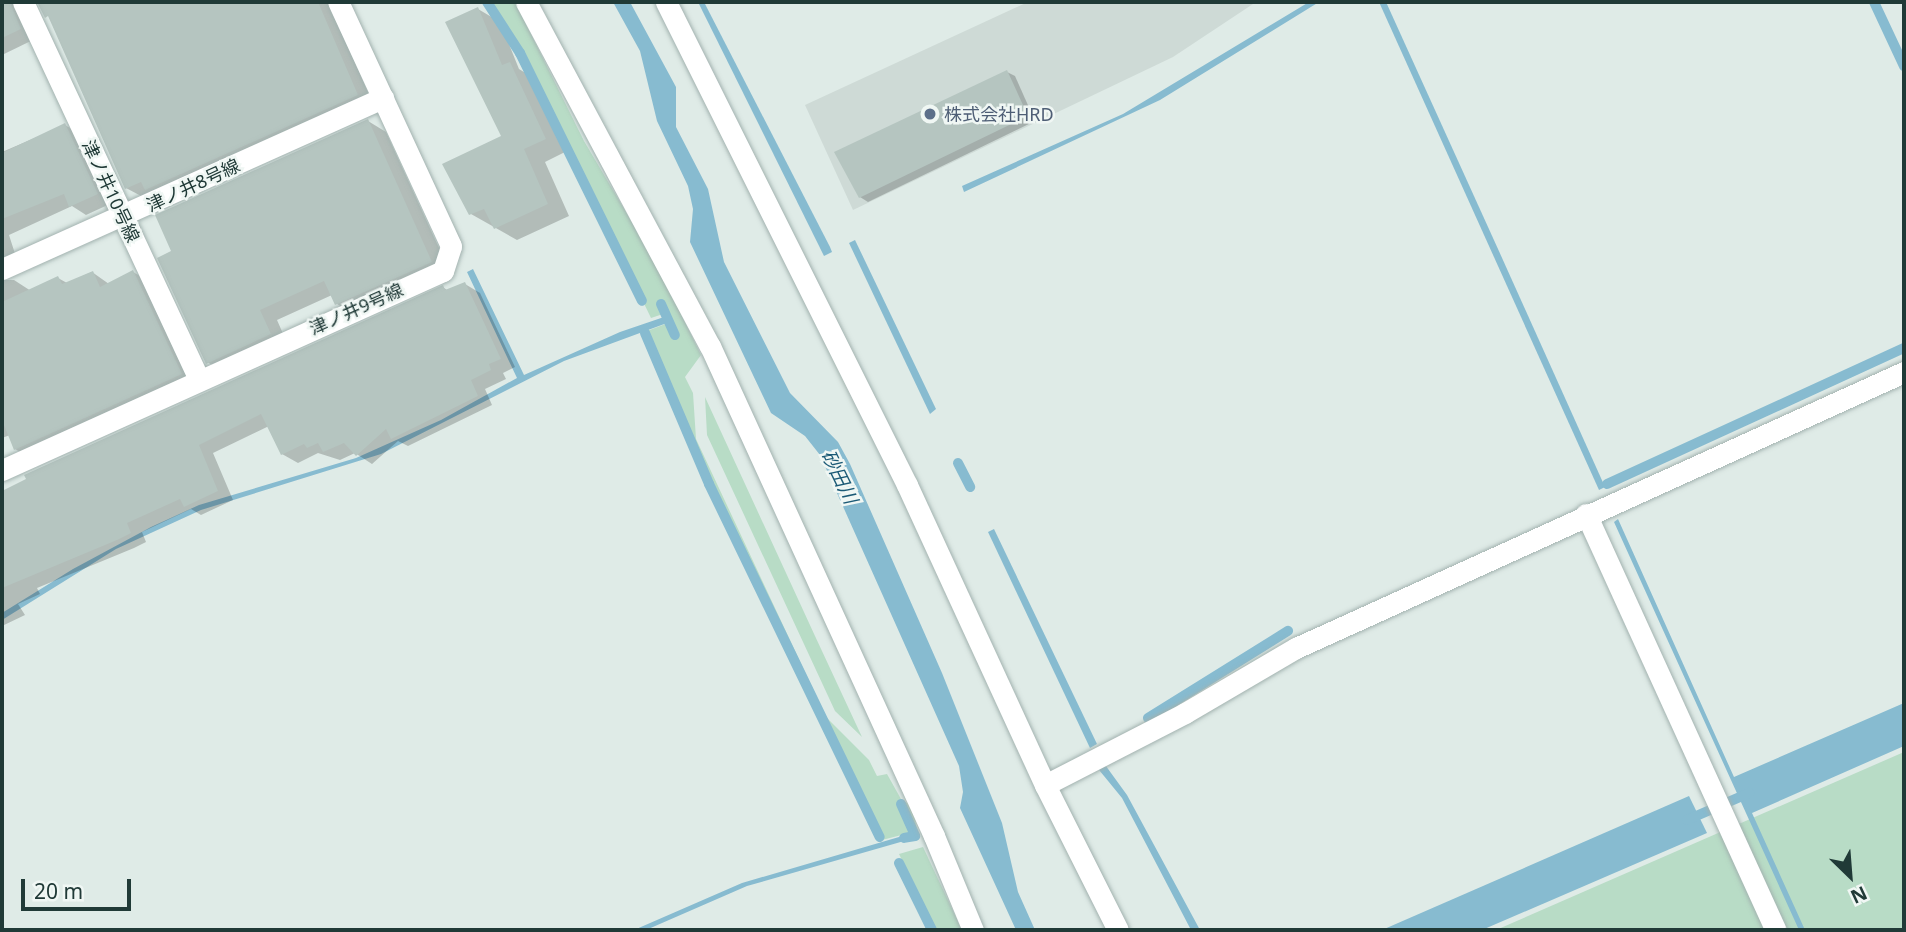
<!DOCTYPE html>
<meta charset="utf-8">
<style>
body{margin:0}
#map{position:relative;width:1906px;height:932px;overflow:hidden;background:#dfebe7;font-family:"Noto Sans","Noto Sans JP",sans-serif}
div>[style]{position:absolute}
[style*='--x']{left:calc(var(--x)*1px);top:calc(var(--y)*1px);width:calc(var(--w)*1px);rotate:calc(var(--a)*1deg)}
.built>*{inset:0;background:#cedad6}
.green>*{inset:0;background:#b8dcc6}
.water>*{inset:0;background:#87bbd0}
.shadow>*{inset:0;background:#0003}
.stream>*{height:10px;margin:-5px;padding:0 5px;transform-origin:5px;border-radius:5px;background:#87bbd0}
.building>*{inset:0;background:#b5c5c0}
.roads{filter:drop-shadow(0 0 2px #a2b2af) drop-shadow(0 0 2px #a2b2af)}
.street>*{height:21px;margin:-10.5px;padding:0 10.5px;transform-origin:10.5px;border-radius:10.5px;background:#fff}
.dots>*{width:19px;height:19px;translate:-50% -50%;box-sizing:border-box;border:4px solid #f0f7f4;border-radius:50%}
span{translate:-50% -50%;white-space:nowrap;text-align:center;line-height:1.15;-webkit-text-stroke:5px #f0f7f4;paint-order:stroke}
.service-label{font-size:18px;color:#4e5e75}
.left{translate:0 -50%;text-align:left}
.street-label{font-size:18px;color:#203a37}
.water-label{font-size:19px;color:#1b5a76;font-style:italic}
.frame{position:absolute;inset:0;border:4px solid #203a37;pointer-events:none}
.north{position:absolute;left:1815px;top:841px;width:70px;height:70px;-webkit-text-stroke:5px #f0f7f4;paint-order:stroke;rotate:155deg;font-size:19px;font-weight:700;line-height:28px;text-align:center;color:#203a37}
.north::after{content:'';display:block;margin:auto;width:24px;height:32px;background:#203a37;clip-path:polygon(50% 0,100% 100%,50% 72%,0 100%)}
.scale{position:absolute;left:21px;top:879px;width:110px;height:32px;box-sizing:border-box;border:4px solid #203a37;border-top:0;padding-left:9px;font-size:21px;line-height:24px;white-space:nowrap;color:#203a37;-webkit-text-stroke:5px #f0f7f4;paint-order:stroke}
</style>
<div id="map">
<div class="built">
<i style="clip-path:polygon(1028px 2px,1256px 2px,1173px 57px,853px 210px,805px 105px)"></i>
</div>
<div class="green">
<i style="clip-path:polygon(491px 2px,515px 2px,584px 141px,656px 263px,701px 355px,685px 377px,693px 393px,696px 439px,826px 717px,869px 760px,877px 776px,887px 774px,901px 799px,913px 807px,917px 831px,882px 840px,692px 438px,647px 331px,668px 323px,663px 314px,651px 318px,533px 74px)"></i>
<i style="clip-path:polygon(705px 397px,815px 636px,862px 737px,835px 711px,707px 435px)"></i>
<i style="clip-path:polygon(1904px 752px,1904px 930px,1496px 930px)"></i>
<i style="clip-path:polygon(923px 847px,962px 930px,936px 930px,899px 854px)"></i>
</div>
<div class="water">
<i style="clip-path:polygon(613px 2px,630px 2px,676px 87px,676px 127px,708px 189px,724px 262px,790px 393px,838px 442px,850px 464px,942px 673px,1002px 823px,1018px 892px,1035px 930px,1016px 930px,960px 808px,963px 792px,959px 766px,820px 455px,805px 436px,771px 413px,690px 242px,693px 209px,688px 186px,657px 121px,640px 51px)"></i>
<i style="clip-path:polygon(698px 2px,704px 2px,830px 247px,832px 252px,824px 256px)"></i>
<i style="clip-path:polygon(1309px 2px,1319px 2px,1160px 100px,964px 192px,962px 186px,1123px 114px)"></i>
<i style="clip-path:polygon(1379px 2px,1386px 2px,1498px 249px,1605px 487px,1599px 490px)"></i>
<i style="clip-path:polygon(855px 240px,936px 409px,930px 414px,849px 243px)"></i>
<i style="clip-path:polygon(473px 269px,524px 375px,620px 332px,664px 317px,667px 323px,564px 361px,381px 454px,201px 510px,116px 549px,2px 620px,2px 613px,73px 569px,151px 527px,199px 505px,356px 458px,441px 420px,517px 378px,467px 272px)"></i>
<i style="clip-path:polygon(1618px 519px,1734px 777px,1904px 703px,1904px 746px,1752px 813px,1805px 930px,1799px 930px,1614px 522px)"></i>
<i style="clip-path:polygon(994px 529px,1097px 744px,1090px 748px,988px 532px)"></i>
<i style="clip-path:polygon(1103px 762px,1127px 795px,1200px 930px,1191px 930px,1122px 798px,1095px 765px)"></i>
<i style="clip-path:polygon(1689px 796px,1707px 833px,1482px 930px,1382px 930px)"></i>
<i style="clip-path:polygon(916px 832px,918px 837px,747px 886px,646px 930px,634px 930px,742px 883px)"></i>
</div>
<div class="shadow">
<i style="clip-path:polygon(2px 2px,32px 2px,37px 38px,2px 55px)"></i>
<i style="clip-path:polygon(38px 2px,329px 2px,373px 104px,143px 197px,126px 188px,52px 20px)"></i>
<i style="clip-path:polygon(478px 9px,500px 22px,519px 69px,532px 77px,567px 151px,545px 162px,569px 216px,517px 240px,471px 214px,503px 137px)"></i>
<i style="clip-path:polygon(1007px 72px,1015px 76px,1035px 121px,868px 202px,860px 197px)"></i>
<i style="clip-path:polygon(368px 121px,386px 132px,450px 272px,355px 315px,337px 304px,332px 295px,277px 320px,288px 345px,226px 373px,207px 362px)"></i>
<i style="clip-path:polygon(65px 125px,80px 134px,112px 203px,86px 215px,72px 206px,9px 235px,18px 263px,4px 276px,5px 280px,14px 280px,31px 291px,58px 278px,67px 283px,92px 272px,109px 284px,133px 272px,149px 281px,196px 383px,31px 458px,15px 449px,10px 435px,2px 438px,2px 152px)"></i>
<i style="clip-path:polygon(465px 284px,480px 293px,515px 367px,503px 373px,506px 379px,485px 389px,492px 405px,408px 446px,398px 441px,372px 464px,355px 453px,340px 460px,318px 453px,298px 463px,282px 454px,269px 426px,213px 453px,233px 500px,201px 515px,191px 509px,142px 532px,146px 542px,134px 548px,37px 588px,40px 594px,18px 604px,25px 615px,2px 626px,2px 492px,443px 287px,448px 291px)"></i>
</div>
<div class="stream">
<i style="--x:487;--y:2;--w:61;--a:57.1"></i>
<i style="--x:520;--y:53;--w:276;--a:63.8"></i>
<i style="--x:1874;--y:2;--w:71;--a:64.9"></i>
<i style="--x:661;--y:304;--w:34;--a:66"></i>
<i style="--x:645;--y:333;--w:164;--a:67"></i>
<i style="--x:709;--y:484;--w:392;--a:64.2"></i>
<i style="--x:958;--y:463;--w:27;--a:63"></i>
<i style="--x:1607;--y:484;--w:327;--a:-24.6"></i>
<i style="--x:1148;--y:718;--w:165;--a:-31.9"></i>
<i style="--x:901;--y:804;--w:35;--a:66"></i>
<i style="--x:915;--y:836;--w:11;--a:170"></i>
<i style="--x:1687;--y:820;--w:68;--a:-23.5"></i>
<i style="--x:899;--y:863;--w:75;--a:63.8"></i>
</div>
<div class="building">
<i style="clip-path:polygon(2px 2px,10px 2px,21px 29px,2px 38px)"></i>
<i style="clip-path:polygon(37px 2px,318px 2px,358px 95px,145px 190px,141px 182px,125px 189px,48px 16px,45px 18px)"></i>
<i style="clip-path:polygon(478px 7px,502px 65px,510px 62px,546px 139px,524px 149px,548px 204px,494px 229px,484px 209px,469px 215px,442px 164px,501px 136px,445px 22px)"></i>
<i style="clip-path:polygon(1007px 70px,1028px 116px,859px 198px,834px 152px)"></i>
<i style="clip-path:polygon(368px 119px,432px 262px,335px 305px,324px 281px,260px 310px,271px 334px,206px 364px,157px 258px,171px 251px,155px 215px)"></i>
<i style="clip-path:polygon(65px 123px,98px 194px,69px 207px,64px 194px,2px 219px,2px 153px)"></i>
<i style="clip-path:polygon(133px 270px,182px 374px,14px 450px,2px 420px,2px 302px,58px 276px,62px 284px,93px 271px,100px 287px)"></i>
<i style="clip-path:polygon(465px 282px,501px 359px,489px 364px,491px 370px,471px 380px,478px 396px,391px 439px,386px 429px,356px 456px,344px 443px,323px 452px,318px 443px,307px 448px,304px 444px,281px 455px,261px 414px,199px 445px,218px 491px,184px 507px,180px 499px,127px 523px,131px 533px,117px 540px,2px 588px,2px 491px,26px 479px,24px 475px,443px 285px,445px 290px)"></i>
</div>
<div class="roads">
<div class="street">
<i style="--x:23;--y:2;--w:417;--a:65"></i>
<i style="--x:526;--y:2;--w:390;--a:61.9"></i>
<i style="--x:710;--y:346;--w:539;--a:65.43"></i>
<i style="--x:934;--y:836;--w:102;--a:67.5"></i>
<i style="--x:666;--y:2;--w:540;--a:63.48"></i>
<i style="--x:907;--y:485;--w:330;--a:65.3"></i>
<i style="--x:1045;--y:785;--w:162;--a:63.3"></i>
<i style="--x:2;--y:269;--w:418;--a:-24.2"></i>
<i style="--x:2;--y:470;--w:484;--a:-24.3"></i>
<i style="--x:443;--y:271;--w:26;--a:-72"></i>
<i style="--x:451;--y:246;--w:269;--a:-114.8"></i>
<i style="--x:1586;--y:514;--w:457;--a:65.5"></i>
<i style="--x:1045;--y:785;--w:157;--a:-27.2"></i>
<i style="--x:1185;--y:713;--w:129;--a:-30.4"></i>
<i style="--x:1296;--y:648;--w:668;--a:-24.42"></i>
</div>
</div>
<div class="dots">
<i style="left:930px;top:114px;background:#5c6f8a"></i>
</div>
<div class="service-label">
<span class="left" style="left:944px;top:114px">株式会社HRD</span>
</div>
<div class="street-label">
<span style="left:193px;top:185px;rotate:-25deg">津ノ井8号線</span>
<span style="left:111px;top:191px;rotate:65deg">津ノ井10号線</span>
<span style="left:356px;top:309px;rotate:-24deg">津ノ井9号線</span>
</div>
<div class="water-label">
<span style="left:839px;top:477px;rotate:64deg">砂田川</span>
</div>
<div class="frame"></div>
<div class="north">N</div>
<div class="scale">20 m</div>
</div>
